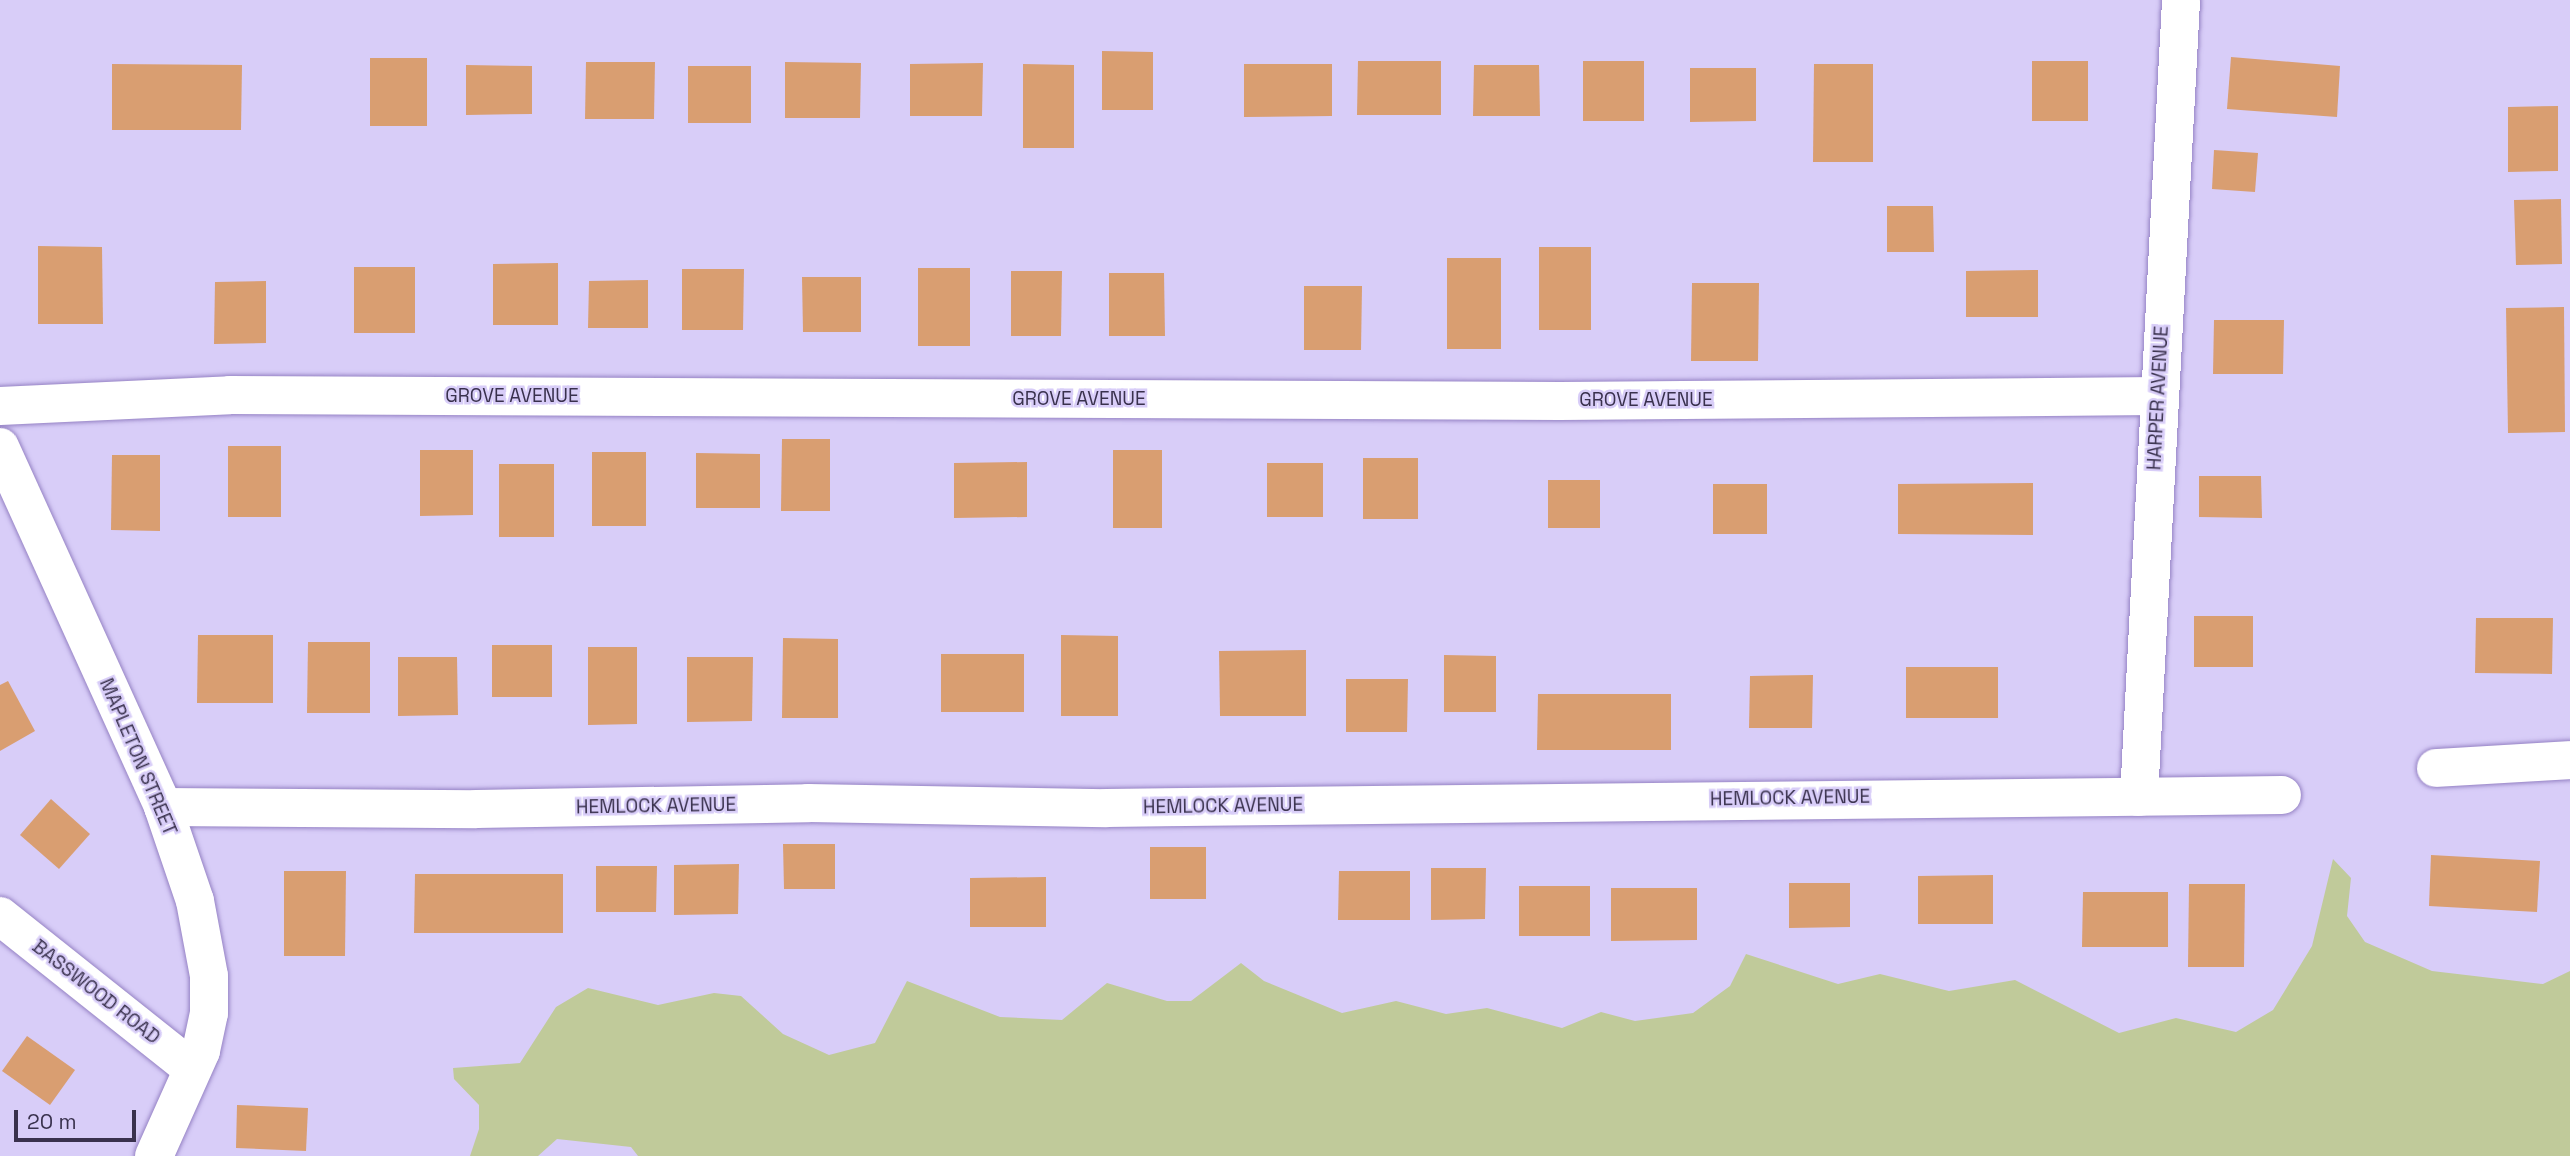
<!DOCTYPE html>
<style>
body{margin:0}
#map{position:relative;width:2570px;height:1156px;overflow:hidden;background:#d8cdf8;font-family:"Space Grotesk",sans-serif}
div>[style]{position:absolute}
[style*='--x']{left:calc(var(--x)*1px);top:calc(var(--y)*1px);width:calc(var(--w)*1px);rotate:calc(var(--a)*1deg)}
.green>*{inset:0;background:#c0ca9a}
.building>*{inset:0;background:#d99e71}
.roads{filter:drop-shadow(0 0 2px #9582c4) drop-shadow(0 0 2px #9582c4)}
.street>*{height:38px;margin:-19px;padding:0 19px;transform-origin:19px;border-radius:19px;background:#fff}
span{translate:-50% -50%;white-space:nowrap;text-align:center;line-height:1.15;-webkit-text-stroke:5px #d8cdf8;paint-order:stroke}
.street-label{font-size:19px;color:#39314d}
.scale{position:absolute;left:14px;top:1110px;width:122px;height:32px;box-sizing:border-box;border:4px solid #39314d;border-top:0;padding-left:9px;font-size:21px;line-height:24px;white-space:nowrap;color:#39314d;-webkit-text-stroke:5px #d8cdf8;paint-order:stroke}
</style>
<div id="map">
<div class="green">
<i style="clip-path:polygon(2333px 859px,2351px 878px,2347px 916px,2365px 942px,2432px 971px,2543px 984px,2570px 971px,2570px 1156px,638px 1156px,631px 1147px,557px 1139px,538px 1156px,470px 1156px,479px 1129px,479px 1105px,454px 1079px,453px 1068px,520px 1063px,556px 1007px,588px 988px,658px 1005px,714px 993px,741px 996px,783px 1034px,829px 1055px,875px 1043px,907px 981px,1000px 1017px,1062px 1020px,1107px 983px,1167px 1001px,1191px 1001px,1241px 963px,1264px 981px,1342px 1013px,1396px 1001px,1446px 1014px,1487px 1008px,1562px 1028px,1601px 1012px,1635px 1021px,1693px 1013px,1730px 986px,1746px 954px,1838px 984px,1880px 974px,1949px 991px,2015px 980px,2119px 1033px,2176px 1018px,2236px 1032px,2273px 1010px,2312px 946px)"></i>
</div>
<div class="building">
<i style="clip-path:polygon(1102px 51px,1153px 52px,1153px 110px,1102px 110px)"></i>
<i style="clip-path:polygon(2231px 57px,2340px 66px,2337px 117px,2227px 109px)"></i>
<i style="clip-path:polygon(370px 58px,427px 58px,427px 126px,370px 126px)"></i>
<i style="clip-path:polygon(1358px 61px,1441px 61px,1441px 115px,1357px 115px)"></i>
<i style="clip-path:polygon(1583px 61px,1644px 61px,1644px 121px,1583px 121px)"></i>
<i style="clip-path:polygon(2032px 61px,2088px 61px,2088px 121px,2032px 121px)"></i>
<i style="clip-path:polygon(586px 62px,655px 62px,654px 119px,585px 119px)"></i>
<i style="clip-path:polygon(785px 62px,861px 63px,860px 118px,785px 118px)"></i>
<i style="clip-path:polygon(983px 63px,982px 116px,910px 116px,910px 64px)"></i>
<i style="clip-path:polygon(112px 64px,242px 65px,241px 130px,112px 130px)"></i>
<i style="clip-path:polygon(1023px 64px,1074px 65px,1074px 148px,1023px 148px)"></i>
<i style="clip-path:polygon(1244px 64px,1332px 64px,1332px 116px,1244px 117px)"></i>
<i style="clip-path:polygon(1814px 64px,1873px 64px,1873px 162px,1813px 162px)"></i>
<i style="clip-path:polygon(466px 65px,532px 66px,532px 114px,466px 115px)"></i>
<i style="clip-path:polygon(1474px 65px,1539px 65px,1540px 116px,1473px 116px)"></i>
<i style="clip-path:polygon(688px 66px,751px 66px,751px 123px,688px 123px)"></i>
<i style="clip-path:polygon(1690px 68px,1756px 68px,1756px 121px,1690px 122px)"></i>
<i style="clip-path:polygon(2558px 106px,2558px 171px,2508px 172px,2508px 107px)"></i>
<i style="clip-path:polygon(2214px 150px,2258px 153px,2255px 192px,2212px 189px)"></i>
<i style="clip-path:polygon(2561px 199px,2562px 264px,2516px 265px,2514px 200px)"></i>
<i style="clip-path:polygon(1887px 206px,1933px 206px,1934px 252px,1887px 252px)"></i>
<i style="clip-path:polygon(38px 246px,102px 247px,103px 324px,38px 324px)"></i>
<i style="clip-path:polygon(1539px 247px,1591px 247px,1591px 330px,1539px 330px)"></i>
<i style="clip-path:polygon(1447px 258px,1501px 258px,1501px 349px,1447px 349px)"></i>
<i style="clip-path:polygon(558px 263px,558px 325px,493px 325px,493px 264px)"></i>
<i style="clip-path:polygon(354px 267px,415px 267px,415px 333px,354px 333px)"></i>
<i style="clip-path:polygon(918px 268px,970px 268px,970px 346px,918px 346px)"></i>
<i style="clip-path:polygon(682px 269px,744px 269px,743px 330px,682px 330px)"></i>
<i style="clip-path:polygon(2038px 270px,2038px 317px,1966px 317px,1966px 271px)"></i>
<i style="clip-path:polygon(1011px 271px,1062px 271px,1061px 336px,1011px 336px)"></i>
<i style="clip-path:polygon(1109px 273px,1164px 273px,1165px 336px,1109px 336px)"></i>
<i style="clip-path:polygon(802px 277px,861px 277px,861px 332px,803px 332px)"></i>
<i style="clip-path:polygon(648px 280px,648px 328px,588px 328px,589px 281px)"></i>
<i style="clip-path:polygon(266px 281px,266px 343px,214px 344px,215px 282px)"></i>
<i style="clip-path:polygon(1692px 283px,1759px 283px,1758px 361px,1691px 361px)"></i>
<i style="clip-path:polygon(1304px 286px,1362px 286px,1361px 350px,1304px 350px)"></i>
<i style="clip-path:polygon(2564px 307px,2565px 432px,2508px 433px,2506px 308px)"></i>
<i style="clip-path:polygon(2214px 320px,2284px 320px,2283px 374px,2213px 374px)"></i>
<i style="clip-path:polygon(782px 439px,830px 439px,830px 511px,781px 511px)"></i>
<i style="clip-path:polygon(228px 446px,281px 446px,281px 517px,228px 517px)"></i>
<i style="clip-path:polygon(420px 450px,473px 450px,473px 515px,420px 516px)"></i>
<i style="clip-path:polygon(1113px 450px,1162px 450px,1162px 528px,1113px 528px)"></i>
<i style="clip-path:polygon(592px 452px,646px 452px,646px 526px,592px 526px)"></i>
<i style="clip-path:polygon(696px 453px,760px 454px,760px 508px,696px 508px)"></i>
<i style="clip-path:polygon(112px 455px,160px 455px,160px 531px,111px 530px)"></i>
<i style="clip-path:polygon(1363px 458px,1418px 458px,1418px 519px,1363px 519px)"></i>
<i style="clip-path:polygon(1027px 462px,1027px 517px,954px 518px,954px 463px)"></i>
<i style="clip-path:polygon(1267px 463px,1323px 463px,1323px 517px,1267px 517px)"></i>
<i style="clip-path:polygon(499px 464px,554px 464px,554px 537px,499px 537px)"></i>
<i style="clip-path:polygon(2199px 476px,2261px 476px,2262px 518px,2199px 517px)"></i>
<i style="clip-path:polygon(1548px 480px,1600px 480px,1600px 528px,1548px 528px)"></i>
<i style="clip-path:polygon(2033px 483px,2033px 535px,1898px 534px,1898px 484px)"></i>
<i style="clip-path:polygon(1713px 484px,1767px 484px,1767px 534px,1713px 534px)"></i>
<i style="clip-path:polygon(2194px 616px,2253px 616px,2253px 667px,2194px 667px)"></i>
<i style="clip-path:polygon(2476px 618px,2553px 618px,2552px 674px,2475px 673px)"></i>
<i style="clip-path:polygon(198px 635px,273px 635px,273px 703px,197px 703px)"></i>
<i style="clip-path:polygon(1061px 635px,1118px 636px,1118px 716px,1061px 716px)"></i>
<i style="clip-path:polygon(783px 638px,838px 639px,838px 718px,782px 718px)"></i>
<i style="clip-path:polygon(308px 642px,370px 642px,370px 713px,307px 713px)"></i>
<i style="clip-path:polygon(492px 645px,552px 645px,552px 697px,492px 697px)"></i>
<i style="clip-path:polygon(588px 647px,637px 647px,637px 724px,588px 725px)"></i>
<i style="clip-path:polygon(1306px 650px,1306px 716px,1220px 716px,1219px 651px)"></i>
<i style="clip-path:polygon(941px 654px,1024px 654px,1024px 712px,941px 712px)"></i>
<i style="clip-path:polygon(1444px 655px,1496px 656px,1496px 712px,1444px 712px)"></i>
<i style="clip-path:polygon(398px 657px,457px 657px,458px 715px,398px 716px)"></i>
<i style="clip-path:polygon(687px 657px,753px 657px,752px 721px,687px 722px)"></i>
<i style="clip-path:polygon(1906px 667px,1998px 667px,1998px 718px,1906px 718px)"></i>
<i style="clip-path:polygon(1813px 675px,1812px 728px,1749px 728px,1750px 676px)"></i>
<i style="clip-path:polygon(1346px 679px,1408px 679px,1407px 732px,1346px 732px)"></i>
<i style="clip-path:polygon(8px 681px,35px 731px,0 751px,0 685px)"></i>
<i style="clip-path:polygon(1538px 694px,1671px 694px,1671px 750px,1537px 750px)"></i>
<i style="clip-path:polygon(51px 799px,90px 834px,59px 869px,20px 835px)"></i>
<i style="clip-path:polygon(783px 844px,835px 844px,835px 889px,784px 889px)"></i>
<i style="clip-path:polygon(1150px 847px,1206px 847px,1206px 899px,1150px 899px)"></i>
<i style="clip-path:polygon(2431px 855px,2540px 861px,2537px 912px,2429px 906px)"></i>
<i style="clip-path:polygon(739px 864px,738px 914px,674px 915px,674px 865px)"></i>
<i style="clip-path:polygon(596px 866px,657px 866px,656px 912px,596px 912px)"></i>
<i style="clip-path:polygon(1431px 868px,1486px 868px,1485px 919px,1431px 920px)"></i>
<i style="clip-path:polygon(284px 871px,346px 871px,345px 956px,284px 956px)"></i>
<i style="clip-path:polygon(1339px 871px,1410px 871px,1410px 920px,1338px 920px)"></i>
<i style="clip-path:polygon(415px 874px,563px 874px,563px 933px,414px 933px)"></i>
<i style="clip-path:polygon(1993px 875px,1993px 924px,1918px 924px,1918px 876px)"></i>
<i style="clip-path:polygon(1046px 877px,1046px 927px,970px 927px,970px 878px)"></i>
<i style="clip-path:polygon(1789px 883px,1850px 883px,1850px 927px,1789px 928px)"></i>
<i style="clip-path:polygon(2189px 884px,2245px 884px,2244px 967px,2188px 967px)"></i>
<i style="clip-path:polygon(1519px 886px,1590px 886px,1590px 936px,1519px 936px)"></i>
<i style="clip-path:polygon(1611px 888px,1697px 888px,1697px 940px,1611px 941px)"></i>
<i style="clip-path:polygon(2083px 892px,2168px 892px,2168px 947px,2082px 947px)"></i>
<i style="clip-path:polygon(27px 1036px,75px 1070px,50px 1105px,2px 1071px)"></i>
<i style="clip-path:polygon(237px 1105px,308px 1108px,306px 1151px,236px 1148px)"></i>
</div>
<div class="roads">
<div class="street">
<i style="--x:0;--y:406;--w:230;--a:-2.7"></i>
<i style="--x:230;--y:395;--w:1330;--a:0.26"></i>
<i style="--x:1560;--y:401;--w:598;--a:-0.48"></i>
<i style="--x:0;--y:447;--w:395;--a:65.6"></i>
<i style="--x:163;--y:807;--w:99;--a:71.2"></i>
<i style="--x:195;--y:901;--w:76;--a:79.4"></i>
<i style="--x:209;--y:976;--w:37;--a:90"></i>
<i style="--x:209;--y:1013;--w:39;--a:102"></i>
<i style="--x:201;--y:1051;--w:115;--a:114.1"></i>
<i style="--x:2436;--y:768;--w:134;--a:-3.4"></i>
<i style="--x:2139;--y:797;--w:798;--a:-86.98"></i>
<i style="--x:163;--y:807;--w:313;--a:0.4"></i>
<i style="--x:476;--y:809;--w:332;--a:-1"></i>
<i style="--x:808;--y:803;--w:298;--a:1"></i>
<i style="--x:1106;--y:808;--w:1176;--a:-0.63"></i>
<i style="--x:0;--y:916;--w:244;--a:38.5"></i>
</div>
</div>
<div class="street-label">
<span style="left:512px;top:396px">GROVE AVENUE</span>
<span style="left:2158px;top:398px;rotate:-87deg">HARPER AVENUE</span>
<span style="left:1079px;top:399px">GROVE AVENUE</span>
<span style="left:1646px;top:400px">GROVE AVENUE</span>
<span style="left:138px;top:757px;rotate:67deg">MAPLETON STREET</span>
<span style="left:1790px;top:798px;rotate:-1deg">HEMLOCK AVENUE</span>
<span style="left:656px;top:806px;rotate:-1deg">HEMLOCK AVENUE</span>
<span style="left:1223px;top:806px;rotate:-1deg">HEMLOCK AVENUE</span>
<span style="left:96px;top:992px;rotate:38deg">BASSWOOD ROAD</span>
</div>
<div class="scale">20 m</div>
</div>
